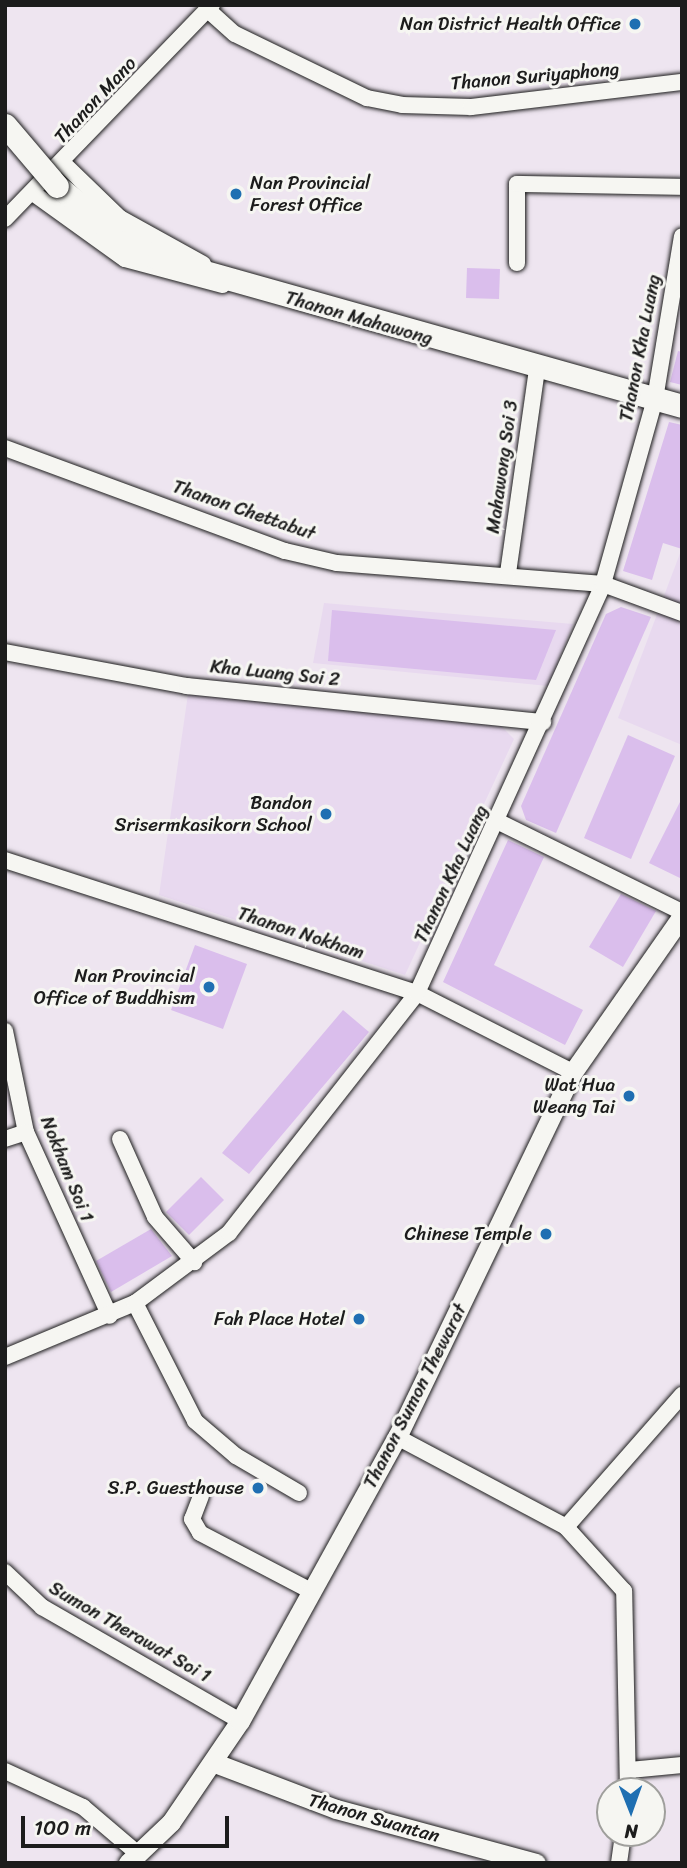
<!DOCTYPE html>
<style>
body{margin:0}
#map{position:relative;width:687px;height:1868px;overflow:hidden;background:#eee5f0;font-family:Sriracha,sans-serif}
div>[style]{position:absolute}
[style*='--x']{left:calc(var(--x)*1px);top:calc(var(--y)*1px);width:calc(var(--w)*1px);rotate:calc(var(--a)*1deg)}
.built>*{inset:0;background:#e8d9ef}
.building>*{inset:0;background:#dabeec}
.roads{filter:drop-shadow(0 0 2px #1c1c1c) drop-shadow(0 0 2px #1c1c1c)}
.minor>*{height:16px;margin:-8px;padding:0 8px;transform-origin:8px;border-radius:8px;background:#f6f6f2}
.tertiary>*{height:19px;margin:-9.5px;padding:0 9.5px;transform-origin:9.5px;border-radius:9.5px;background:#f6f6f2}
.secondary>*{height:23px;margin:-11.5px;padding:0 11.5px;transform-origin:11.5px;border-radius:11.5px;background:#f6f6f2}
.bridges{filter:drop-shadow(0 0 2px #1c1c1c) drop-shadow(0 0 2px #1c1c1c)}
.secondary-bridge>*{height:23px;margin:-11.5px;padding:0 11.5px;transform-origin:11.5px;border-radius:11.5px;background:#f6f6f2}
.dots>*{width:19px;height:19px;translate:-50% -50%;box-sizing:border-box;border:4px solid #f6f6f2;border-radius:50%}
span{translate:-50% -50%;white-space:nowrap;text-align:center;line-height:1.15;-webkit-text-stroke:6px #f6f6f2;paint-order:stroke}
.poi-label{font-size:19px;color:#1c1c1c}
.right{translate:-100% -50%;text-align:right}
.left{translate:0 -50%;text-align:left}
.street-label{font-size:19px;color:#1c1c1c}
.frame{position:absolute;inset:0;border:7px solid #1c1c1c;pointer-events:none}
.north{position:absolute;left:596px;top:1777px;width:70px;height:70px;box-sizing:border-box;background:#f6f6f2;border:2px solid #9f9f9c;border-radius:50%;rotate:179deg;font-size:19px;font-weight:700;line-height:28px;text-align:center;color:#1c1c1c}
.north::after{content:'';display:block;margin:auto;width:24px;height:32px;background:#1f6fb2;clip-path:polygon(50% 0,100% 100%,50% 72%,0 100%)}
.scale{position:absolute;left:21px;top:1816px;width:208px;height:32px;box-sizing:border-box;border:4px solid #1c1c1c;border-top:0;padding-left:9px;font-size:21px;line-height:24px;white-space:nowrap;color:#1c1c1c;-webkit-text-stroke:5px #f6f6f2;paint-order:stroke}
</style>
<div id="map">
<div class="built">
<i style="clip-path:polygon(682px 548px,682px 745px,618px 718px)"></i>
<i style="clip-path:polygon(324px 603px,573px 624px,548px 686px,313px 663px)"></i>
<i style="clip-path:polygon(188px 694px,501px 726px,514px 739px,405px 975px,159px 895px)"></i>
</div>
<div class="building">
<i style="clip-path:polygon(467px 268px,500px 269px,499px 299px,466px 298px)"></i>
<i style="clip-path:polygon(678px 351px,682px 352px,682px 385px,670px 382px)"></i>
<i style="clip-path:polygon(669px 422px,682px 425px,682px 549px,663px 543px,652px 580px,623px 571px)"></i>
<i style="clip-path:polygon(621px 607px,651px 617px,556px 833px,526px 820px,521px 806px,606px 614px)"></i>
<i style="clip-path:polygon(332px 610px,556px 630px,536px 680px,328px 661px)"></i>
<i style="clip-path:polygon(628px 735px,675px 756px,631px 859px,584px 838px)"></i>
<i style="clip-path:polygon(682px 798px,682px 879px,649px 863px)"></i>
<i style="clip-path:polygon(508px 840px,544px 857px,494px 965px,583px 1010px,565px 1045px,443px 982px)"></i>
<i style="clip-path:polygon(621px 894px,656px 911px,623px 967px,589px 947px)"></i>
<i style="clip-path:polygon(195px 945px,247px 964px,223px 1029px,171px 1010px)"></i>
<i style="clip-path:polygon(343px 1010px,369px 1032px,249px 1174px,222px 1153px)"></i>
<i style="clip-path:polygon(201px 1177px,224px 1200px,189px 1235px,166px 1212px)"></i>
<i style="clip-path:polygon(151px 1229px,172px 1256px,111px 1292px,96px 1261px)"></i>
</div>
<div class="roads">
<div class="minor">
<i style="--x:208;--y:10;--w:36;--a:42"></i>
<i style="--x:235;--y:34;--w:147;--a:25.9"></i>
<i style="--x:367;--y:98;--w:36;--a:11"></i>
<i style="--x:402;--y:105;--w:69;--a:1.7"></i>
<i style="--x:471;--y:107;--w:212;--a:-6.8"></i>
<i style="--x:64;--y:164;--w:78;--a:44"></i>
<i style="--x:120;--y:218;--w:95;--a:29"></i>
<i style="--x:33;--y:193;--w:113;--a:35.7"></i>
<i style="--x:125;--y:259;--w:101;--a:14.9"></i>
<i style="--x:5;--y:219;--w:298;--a:-46"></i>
<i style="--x:517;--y:263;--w:79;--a:-90"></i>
<i style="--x:517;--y:184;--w:165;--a:1"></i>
<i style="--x:5;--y:448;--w:298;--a:20.2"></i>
<i style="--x:285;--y:551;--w:53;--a:13"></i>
<i style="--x:337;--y:563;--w:267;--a:4.5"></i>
<i style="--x:603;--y:584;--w:84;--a:20.2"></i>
<i style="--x:508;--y:573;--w:207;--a:-81.9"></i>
<i style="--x:5;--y:652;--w:185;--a:10.6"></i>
<i style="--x:187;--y:686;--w:358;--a:5.8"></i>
<i style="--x:499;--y:822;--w:204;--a:26.2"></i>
<i style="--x:5;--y:860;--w:433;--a:17.9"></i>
<i style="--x:417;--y:993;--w:175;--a:26.9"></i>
<i style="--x:5;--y:1031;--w:103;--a:78.3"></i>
<i style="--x:26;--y:1132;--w:202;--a:65.5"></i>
<i style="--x:5;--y:1139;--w:22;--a:-18"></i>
<i style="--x:120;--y:1139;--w:85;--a:65.8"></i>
<i style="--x:155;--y:1217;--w:60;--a:49.1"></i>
<i style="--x:135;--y:1303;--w:132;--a:63"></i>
<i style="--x:195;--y:1421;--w:54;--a:40.5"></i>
<i style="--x:236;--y:1456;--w:73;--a:30.4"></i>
<i style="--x:5;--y:1357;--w:141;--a:-22.6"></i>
<i style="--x:135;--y:1303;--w:117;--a:-36.7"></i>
<i style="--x:229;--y:1233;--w:305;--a:-51.9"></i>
<i style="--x:417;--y:993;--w:449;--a:-65.5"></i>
<i style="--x:603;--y:584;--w:192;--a:-74.3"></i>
<i style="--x:655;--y:399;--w:165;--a:-80.6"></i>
<i style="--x:397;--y:1437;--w:191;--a:28"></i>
<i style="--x:201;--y:1496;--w:25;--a:111"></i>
<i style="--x:192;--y:1519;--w:16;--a:60"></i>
<i style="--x:200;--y:1533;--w:125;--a:27.6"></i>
<i style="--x:5;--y:1572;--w:51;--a:43.4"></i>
<i style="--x:42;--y:1607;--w:228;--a:29.9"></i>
<i style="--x:630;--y:1770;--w:52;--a:-5.5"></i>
<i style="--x:5;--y:1771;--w:86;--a:24.8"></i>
<i style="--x:83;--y:1807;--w:71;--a:40.4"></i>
<i style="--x:628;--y:1791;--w:200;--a:-91.1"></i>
<i style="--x:624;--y:1591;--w:86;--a:-132.2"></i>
<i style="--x:566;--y:1527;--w:176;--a:-48.7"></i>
<i style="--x:619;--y:1863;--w:30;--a:-82"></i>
</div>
<div class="tertiary">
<i style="--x:215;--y:1763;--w:129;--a:20.8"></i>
<i style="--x:336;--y:1809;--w:207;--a:15.1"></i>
<i style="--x:128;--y:1863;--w:59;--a:-43.6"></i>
<i style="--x:171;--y:1822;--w:122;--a:-55.7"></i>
<i style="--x:240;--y:1721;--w:325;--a:-61.1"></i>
<i style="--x:397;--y:1437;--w:405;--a:-64.3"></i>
<i style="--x:573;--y:1072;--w:190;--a:-55.1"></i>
</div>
<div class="secondary">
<i style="--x:57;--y:186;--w:89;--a:39.1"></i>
<i style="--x:126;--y:242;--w:37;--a:27"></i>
<i style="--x:159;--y:259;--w:543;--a:15.7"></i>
</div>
</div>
<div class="bridges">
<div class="secondary-bridge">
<i style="--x:5;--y:125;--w:80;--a:49.6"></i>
</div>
</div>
<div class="dots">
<i style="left:635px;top:24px;background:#1f6fb2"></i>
<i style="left:236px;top:194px;background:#1f6fb2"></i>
<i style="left:326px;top:814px;background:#1f6fb2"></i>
<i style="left:209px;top:987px;background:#1f6fb2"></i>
<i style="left:629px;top:1096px;background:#1f6fb2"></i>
<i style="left:546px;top:1234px;background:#1f6fb2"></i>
<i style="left:359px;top:1319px;background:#1f6fb2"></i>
<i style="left:258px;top:1488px;background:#1f6fb2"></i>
</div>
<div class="poi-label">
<span class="right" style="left:621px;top:24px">Nan District Health Office</span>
<span class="left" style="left:250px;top:194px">Nan Provincial<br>Forest Office</span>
<span class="right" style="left:312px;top:814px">Bandon<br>Srisermkasikorn School</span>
<span class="right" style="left:195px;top:987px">Nan Provincial<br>Office of Buddhism</span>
<span class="right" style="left:615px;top:1096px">Wat Hua<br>Weang Tai</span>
<span class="right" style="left:532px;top:1234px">Chinese Temple</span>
<span class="right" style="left:345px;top:1319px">Fah Place Hotel</span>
<span class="right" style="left:244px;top:1488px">S.P. Guesthouse</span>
</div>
<div class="street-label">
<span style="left:535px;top:76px;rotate:-5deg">Thanon Suriyaphong</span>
<span style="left:95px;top:100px;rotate:-47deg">Thanon Mano</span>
<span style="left:359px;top:318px;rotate:16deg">Thanon Mahawong</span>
<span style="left:640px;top:348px;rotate:-79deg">Thanon Kha Luang</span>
<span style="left:502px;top:467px;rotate:-82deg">Mahawong Soi 3</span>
<span style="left:244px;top:510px;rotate:19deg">Thanon Chettabut</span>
<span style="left:275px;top:673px;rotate:6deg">Kha Luang Soi 2</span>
<span style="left:451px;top:874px;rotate:-65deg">Thanon Kha Luang</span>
<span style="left:301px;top:933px;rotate:18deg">Thanon Nokham</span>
<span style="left:67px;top:1169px;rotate:68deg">Nokham Soi 1</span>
<span style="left:415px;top:1396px;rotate:-63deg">Thanon Sumon Thewarat</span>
<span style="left:130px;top:1632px;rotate:30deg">Sumon Therawat Soi 1</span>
<span style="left:374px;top:1818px;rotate:16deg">Thanon Suantan</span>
</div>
<div class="frame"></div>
<div class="north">N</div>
<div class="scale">100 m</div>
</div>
